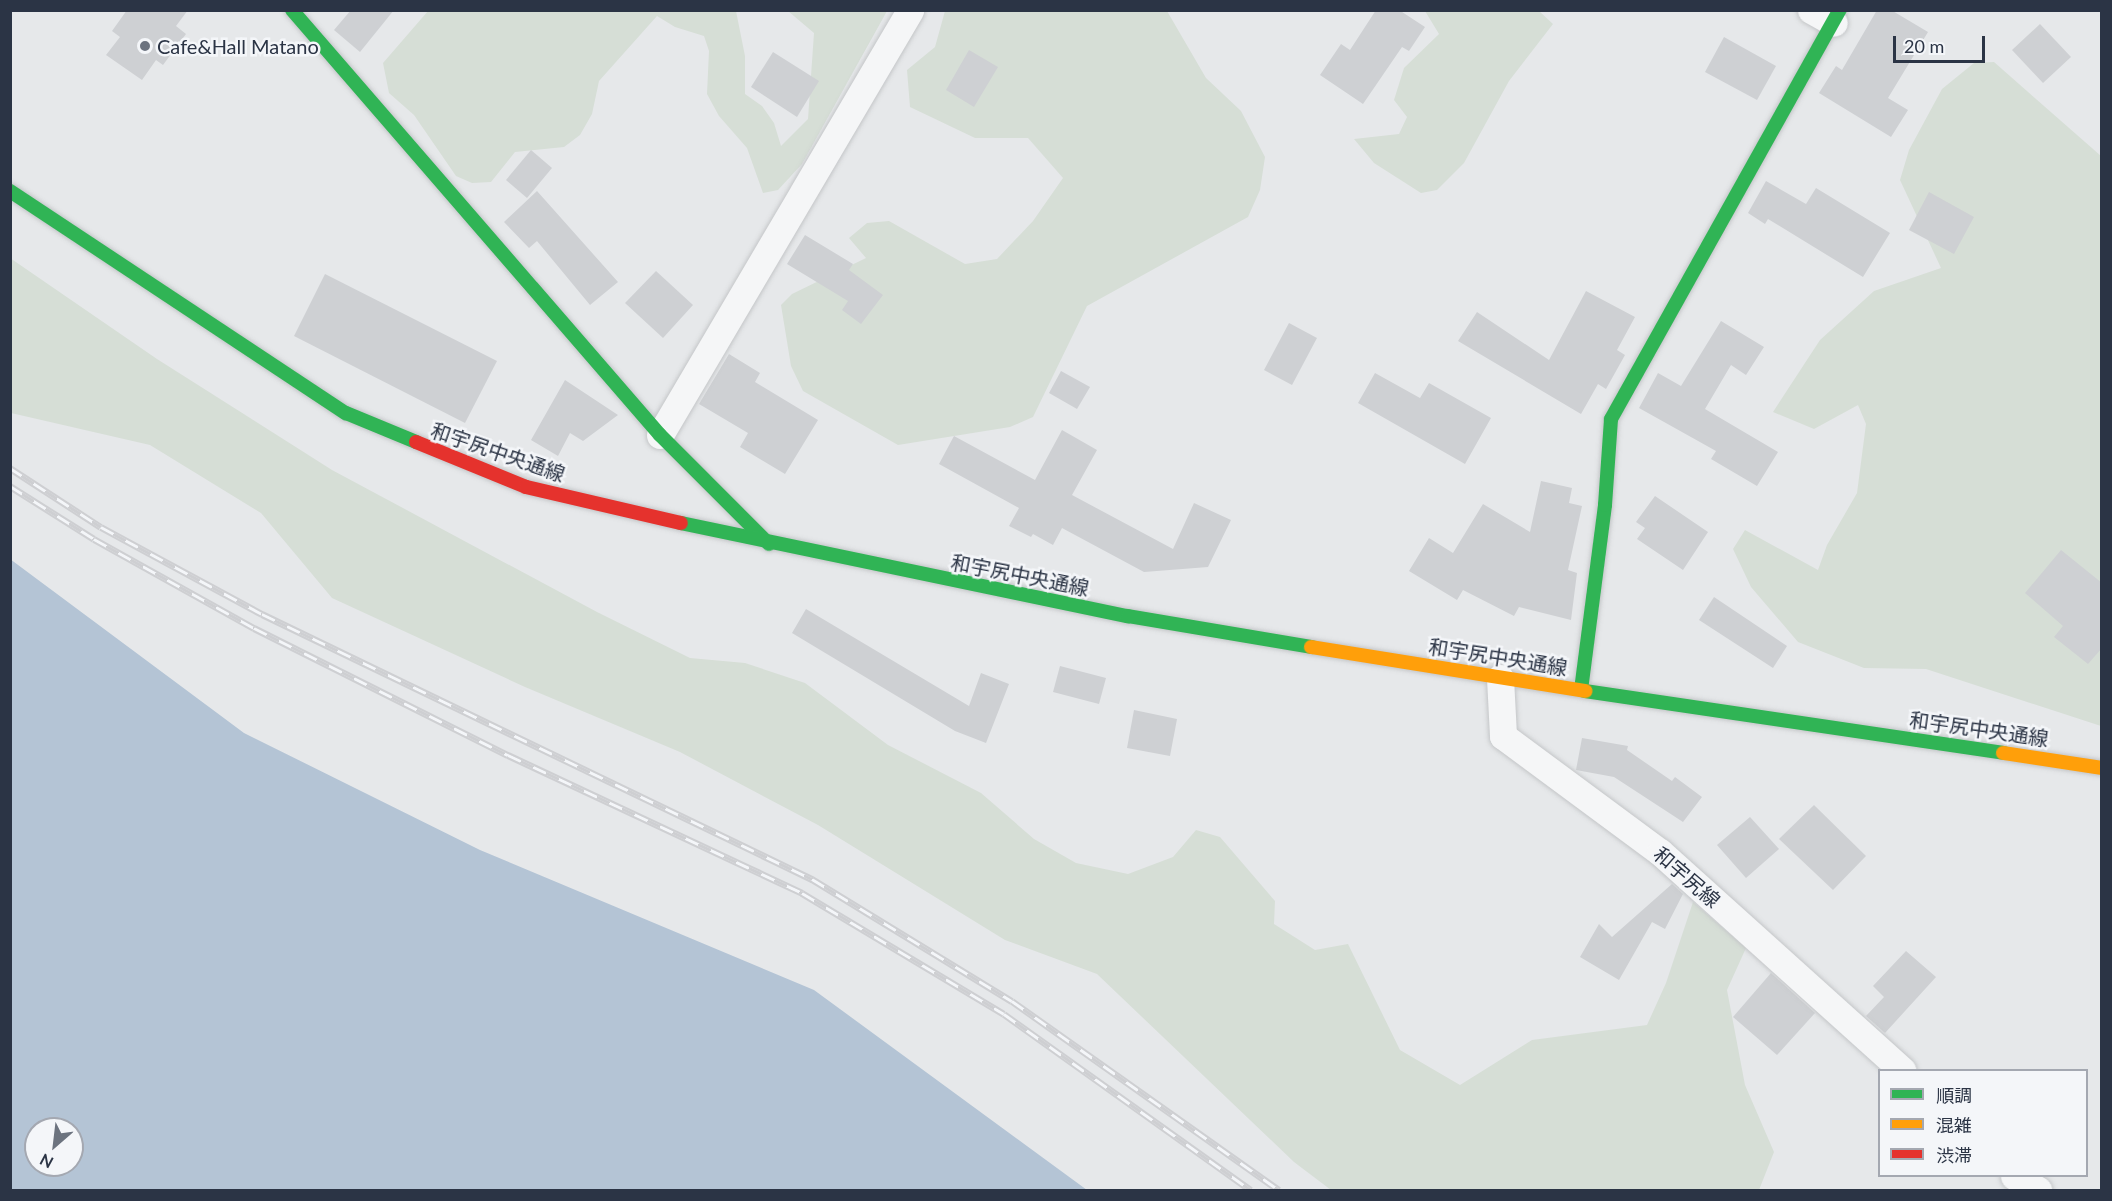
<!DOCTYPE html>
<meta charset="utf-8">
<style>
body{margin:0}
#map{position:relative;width:2112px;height:1201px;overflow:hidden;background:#e6e8ea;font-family:Lato,"Noto Sans JP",sans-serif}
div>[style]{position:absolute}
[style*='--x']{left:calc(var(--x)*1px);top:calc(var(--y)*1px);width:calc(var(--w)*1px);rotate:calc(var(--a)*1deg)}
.green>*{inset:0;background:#d6ded6}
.water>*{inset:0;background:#b4c4d5}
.building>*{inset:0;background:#ced0d3}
.roads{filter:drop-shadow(0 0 2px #c4c6c8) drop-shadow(0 0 2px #c4c6c8)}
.street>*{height:27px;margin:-13.5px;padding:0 13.5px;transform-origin:13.5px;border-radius:13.5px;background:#f5f6f7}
.fast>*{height:14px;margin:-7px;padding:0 7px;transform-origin:7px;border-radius:7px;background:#30b455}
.slow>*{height:14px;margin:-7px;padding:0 7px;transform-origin:7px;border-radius:7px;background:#ff9f0a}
.jam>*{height:14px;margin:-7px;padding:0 7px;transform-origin:7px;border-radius:7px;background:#e5322d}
.rail>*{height:7px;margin-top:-3.5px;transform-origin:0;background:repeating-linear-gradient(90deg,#f4f6f9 0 14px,#cecfd2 0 28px);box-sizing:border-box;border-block:2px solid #cecfd2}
.dots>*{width:16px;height:16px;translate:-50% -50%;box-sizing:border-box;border:3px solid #f4f6f9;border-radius:50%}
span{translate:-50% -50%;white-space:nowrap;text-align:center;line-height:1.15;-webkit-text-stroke:5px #f4f6f9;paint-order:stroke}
.poi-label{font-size:20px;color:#2b3445}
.left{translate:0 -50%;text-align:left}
.street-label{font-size:20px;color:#2b3445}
.frame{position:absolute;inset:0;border:12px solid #2b3445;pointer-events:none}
.legend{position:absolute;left:1878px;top:1069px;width:210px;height:108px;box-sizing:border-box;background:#f4f6f9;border:2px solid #a4a8b1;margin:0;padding:8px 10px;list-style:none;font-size:18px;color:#2b3445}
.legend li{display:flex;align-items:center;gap:12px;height:30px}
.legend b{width:30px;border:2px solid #a4a8b1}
.north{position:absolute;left:24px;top:1117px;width:60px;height:60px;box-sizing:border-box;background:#f4f6f9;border:2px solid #a4a8b1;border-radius:50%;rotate:208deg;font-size:16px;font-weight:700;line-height:24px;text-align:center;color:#2b3445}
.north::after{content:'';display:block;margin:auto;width:21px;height:27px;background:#6c737f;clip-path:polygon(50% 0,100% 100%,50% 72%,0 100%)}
.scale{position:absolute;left:1893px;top:36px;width:92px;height:27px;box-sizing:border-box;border:3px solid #2b3445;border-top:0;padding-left:8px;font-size:18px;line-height:21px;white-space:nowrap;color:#2b3445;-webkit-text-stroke:4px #f4f6f9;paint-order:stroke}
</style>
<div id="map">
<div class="green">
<i style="clip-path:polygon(428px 11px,736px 11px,745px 56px,745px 94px,762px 106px,774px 123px,781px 146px,808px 119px,814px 33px,788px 11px,887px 11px,802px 164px,778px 190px,763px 193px,747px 148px,719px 116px,707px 94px,709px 51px,704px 36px,675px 27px,657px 16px,599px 81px,592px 114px,580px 135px,564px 147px,515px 152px,491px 182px,472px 183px,456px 176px,414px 115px,389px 93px,383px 63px)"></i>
<i style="clip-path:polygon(945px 11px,1167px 11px,1206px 78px,1241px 111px,1265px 157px,1260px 190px,1248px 217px,1087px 306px,1033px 417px,1010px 427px,898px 445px,803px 391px,791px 366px,781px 305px,792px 294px,866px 258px,849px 238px,867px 223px,889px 221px,965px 264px,997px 259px,1033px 221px,1063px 178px,1028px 138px,975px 138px,910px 107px,907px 70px,935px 47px)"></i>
<i style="clip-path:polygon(1425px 11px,1539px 11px,1553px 24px,1509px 81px,1464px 163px,1437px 190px,1421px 193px,1374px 163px,1354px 139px,1399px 134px,1407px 117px,1394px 100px,1404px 68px,1439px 34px)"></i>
<i style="clip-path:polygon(1994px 62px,2101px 156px,2101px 726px,1926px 669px,1864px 668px,1798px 642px,1751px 587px,1733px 549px,1745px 530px,1818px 570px,1827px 545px,1857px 493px,1866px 424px,1858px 405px,1814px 429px,1773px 412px,1820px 340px,1874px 291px,1941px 268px,1900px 180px,1909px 150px,1942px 89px,1974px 63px)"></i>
<i style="clip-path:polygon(10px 258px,157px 359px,332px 470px,597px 612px,690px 658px,745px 663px,805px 683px,888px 745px,981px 793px,1034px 839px,1076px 863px,1128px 874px,1173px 857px,1196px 830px,1220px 837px,1275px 901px,1274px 924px,1315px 950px,1348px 944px,1400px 1050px,1460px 1085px,1532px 1040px,1647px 1025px,1666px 983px,1693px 902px,1746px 948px,1727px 990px,1745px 1085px,1774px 1152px,1759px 1190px,1331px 1190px,1294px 1162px,1097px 974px,1005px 940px,818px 825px,680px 752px,525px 687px,332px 598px,261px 513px,150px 445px,11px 413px)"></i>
</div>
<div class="water">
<i style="clip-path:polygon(evenodd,10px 559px,244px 733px,480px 850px,814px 990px,1087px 1190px,11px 1190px,10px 559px,36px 1129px,72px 1129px,72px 1165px,36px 1165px,36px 1129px)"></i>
</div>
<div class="building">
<i style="clip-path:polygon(127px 10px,188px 10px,176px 26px,186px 34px,163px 65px,156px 60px,142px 80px,106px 55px,120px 37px,112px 31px)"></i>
<i style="clip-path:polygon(351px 10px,394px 10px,360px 52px,334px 30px)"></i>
<i style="clip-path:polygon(1376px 10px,1399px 10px,1425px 27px,1409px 51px,1402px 47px,1363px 104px,1320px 75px,1341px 44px,1350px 50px)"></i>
<i style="clip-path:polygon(1877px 10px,1891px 10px,1928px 32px,1888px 98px,1908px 110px,1891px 137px,1819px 93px,1836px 66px,1842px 70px)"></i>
<i style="clip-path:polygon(2040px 24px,2071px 57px,2043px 83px,2012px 50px)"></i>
<i style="clip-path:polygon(1724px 37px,1776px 66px,1757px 100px,1705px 72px)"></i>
<i style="clip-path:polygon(969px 50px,998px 67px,974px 107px,946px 90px)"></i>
<i style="clip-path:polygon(773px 52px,819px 81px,797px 117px,751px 87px)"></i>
<i style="clip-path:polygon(531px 150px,552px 168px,527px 198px,506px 180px)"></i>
<i style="clip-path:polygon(1766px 181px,1806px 204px,1816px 188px,1890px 233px,1863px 277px,1768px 219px,1765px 224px,1748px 213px)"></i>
<i style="clip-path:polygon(537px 191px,618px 282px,590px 305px,537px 241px,529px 248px,504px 222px)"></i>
<i style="clip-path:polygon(1929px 192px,1974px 217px,1954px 254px,1909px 230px)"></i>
<i style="clip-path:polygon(805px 235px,853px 264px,849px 270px,883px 295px,861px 324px,842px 310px,848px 301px,787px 264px)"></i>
<i style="clip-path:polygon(656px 271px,693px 305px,663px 338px,625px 303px)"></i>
<i style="clip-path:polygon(325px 274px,497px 361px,465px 423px,294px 336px)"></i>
<i style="clip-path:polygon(1586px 291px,1635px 317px,1617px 350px,1625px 355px,1606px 389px,1598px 384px,1581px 414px,1458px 341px,1477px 312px,1549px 360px)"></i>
<i style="clip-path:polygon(1721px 321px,1764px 347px,1746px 375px,1731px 365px,1705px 409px,1778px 452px,1757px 486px,1711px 459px,1716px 451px,1639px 408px,1658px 373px,1681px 386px)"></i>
<i style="clip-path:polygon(1289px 323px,1317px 338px,1292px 385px,1264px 370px)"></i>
<i style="clip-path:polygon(729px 354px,760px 373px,755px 382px,818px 420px,785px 474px,740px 447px,748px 433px,699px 404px)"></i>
<i style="clip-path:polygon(1061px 371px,1090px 387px,1077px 409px,1049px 393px)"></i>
<i style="clip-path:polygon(1375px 373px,1420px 398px,1429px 383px,1491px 418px,1465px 464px,1358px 403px)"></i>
<i style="clip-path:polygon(565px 380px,618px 415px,583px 441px,570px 433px,558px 456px,531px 440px)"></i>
<i style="clip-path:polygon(1062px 430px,1097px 450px,1072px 495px,1173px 549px,1194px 503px,1231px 520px,1208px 567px,1144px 572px,1062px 528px,1053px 545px,1033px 534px,1031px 537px,1009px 526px,1019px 508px,939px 464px,954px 436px,1035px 480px)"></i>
<i style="clip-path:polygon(1541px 481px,1572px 488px,1569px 503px,1582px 506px,1568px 570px,1577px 573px,1571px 620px,1519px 607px,1514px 616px,1463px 590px,1457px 600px,1409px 571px,1429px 538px,1453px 553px,1483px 504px,1530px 532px)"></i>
<i style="clip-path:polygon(1655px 496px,1708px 532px,1683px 570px,1637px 539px,1645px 528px,1636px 522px)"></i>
<i style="clip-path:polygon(2061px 550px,2102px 583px,2102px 648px,2088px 664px,2054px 637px,2063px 626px,2025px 593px)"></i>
<i style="clip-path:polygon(1714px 597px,1787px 646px,1773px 668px,1699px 620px)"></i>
<i style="clip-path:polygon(806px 609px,969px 706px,981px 673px,1009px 684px,986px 743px,955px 731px,792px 633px)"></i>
<i style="clip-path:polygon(1060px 666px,1106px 678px,1099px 704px,1053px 692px)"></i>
<i style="clip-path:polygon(1134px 710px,1177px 719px,1170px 756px,1127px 748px)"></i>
<i style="clip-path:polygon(1582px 738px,1628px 746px,1627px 750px,1672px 781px,1675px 777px,1702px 797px,1683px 822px,1614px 777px,1576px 770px)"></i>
<i style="clip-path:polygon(1814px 805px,1866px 856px,1833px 890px,1779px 839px)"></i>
<i style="clip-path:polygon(1750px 817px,1779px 849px,1746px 878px,1717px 845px)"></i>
<i style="clip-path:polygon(1672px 884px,1683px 894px,1665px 929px,1652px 922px,1619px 980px,1580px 957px,1599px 924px,1612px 937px)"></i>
<i style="clip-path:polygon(1906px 951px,1936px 977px,1885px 1033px,1866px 1016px,1884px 997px,1873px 986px)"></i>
<i style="clip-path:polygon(1771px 973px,1815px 1013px,1777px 1055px,1733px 1017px)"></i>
</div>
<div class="roads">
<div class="street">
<i style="--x:1811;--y:10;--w:26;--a:29"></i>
<i style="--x:660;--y:435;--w:493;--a:-59.5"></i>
<i style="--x:1500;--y:678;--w:58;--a:87"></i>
<i style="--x:1503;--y:736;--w:195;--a:36.5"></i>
<i style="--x:1660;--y:852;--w:326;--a:42"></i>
<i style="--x:2014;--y:1176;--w:28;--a:30"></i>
</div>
<div class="fast">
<i style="--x:292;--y:10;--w:562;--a:49.11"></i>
<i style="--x:660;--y:435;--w:154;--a:45"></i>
<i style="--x:10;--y:191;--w:403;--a:33.5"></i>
<i style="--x:346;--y:413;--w:76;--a:22.5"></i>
<i style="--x:681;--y:523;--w:457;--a:11.8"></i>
<i style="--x:1128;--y:616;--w:186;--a:9.6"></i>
<i style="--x:1581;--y:690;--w:187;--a:-82.6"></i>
<i style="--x:1605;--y:505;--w:86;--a:-86"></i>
<i style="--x:1611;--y:419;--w:469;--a:-60.8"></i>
<i style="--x:1585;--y:691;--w:423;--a:8.4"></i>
</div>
<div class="slow">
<i style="--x:1311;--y:647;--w:278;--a:9.1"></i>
<i style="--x:2003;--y:753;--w:100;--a:8.6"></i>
</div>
<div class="jam">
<i style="--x:416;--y:442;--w:119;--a:22.2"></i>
<i style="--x:526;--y:487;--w:159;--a:13.1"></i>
</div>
</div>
<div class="rail">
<i style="--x:10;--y:468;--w:108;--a:33"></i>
<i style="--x:101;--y:527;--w:183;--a:28.4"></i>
<i style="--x:262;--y:614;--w:611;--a:25.73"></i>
<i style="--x:812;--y:879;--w:234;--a:31.4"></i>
<i style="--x:1012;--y:1001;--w:327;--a:35.3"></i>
<i style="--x:10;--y:486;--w:99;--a:32.2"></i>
<i style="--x:94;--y:539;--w:183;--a:29.1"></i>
<i style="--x:254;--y:628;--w:284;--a:26.6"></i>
<i style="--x:508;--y:755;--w:325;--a:25.1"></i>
<i style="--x:802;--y:893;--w:235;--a:30.9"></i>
<i style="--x:1004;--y:1014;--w:303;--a:35.5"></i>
</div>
<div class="dots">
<i style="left:145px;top:46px;background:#6c737f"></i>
</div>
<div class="poi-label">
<span class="left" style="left:157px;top:46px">Cafe&amp;Hall Matano</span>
</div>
<div class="street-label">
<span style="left:498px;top:452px;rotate:19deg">和宇尻中央通線</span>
<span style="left:1020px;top:575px;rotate:11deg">和宇尻中央通線</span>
<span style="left:1498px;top:657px;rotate:9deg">和宇尻中央通線</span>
<span style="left:1979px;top:729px;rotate:8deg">和宇尻中央通線</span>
<span style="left:1687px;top:877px;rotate:41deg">和宇尻線</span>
</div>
<div class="frame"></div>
<ul class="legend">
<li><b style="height:8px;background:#30b455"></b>順調</li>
<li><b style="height:8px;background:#ff9f0a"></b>混雑</li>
<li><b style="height:8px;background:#e5322d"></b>渋滞</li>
</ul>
<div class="north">N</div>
<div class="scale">20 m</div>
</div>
